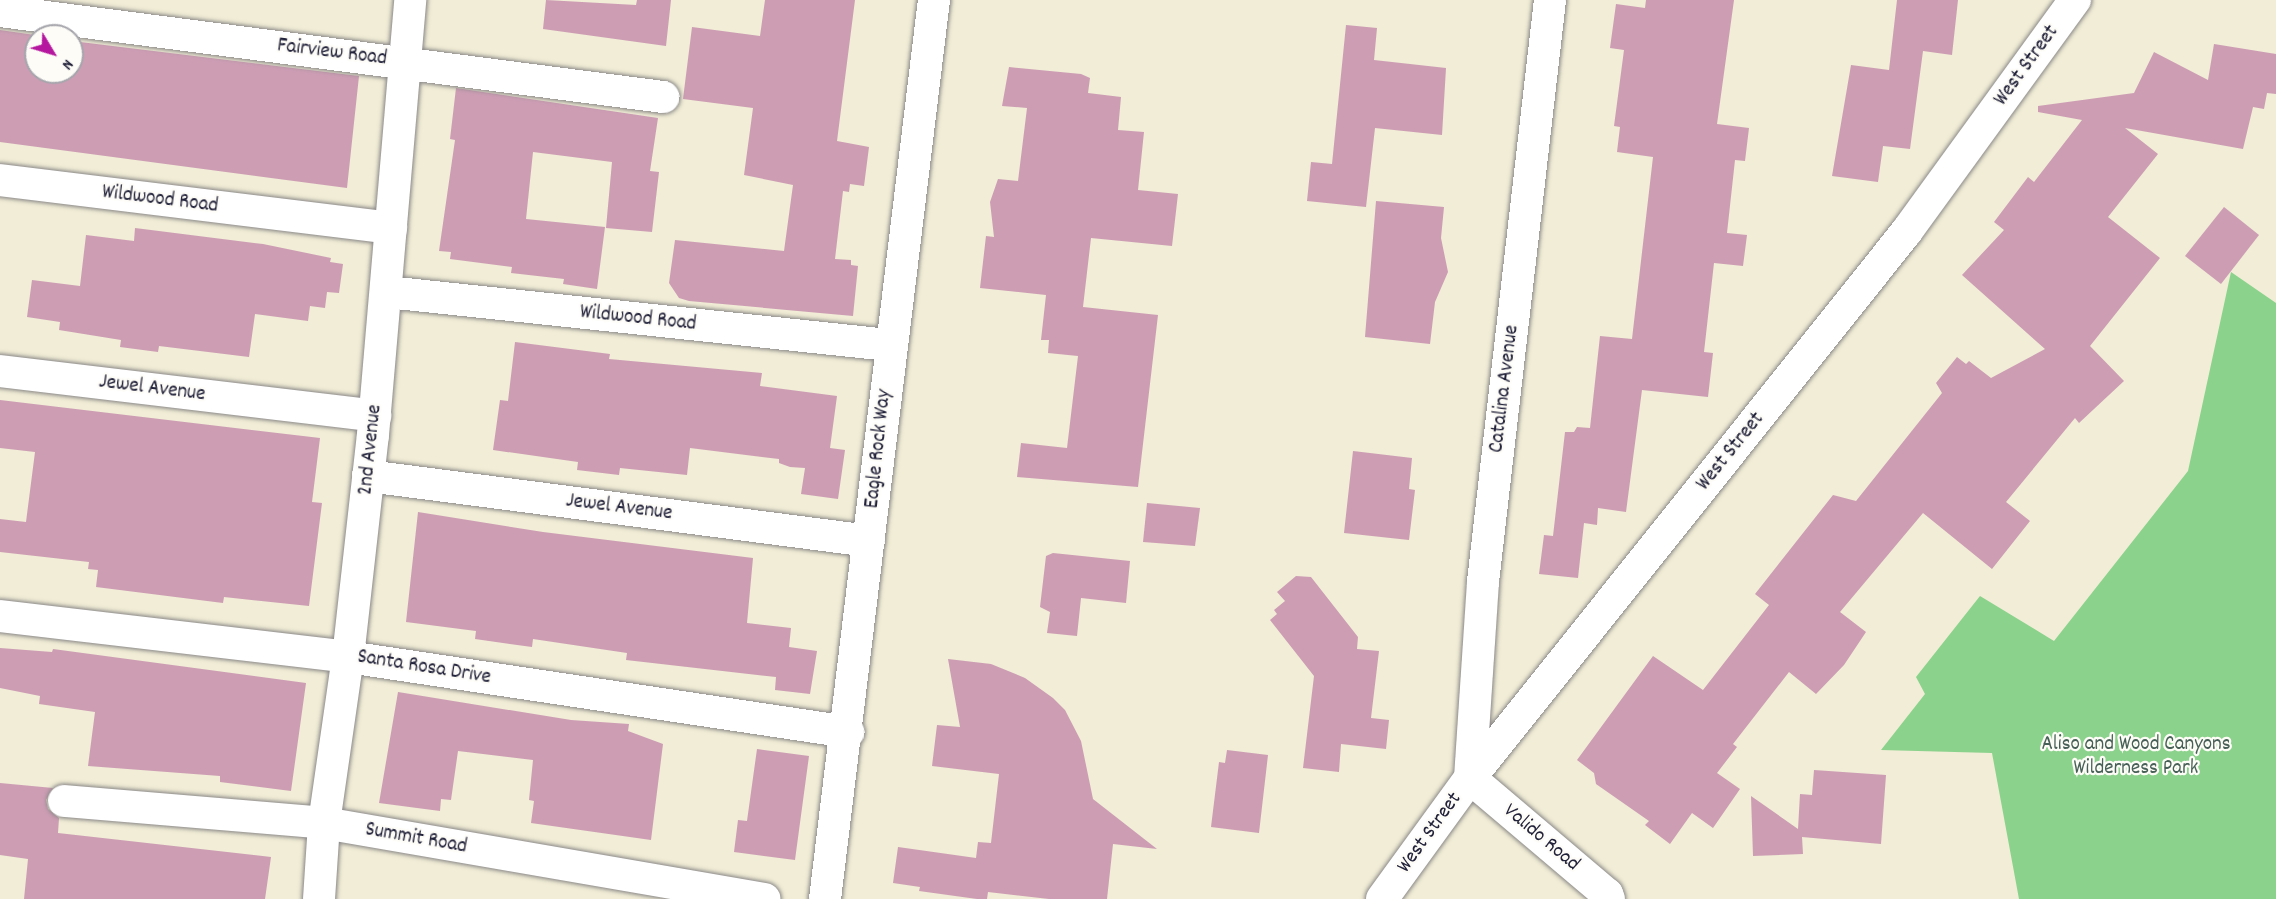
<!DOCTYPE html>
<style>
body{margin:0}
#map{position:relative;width:2276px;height:899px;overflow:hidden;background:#f1edd6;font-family:Dekko,sans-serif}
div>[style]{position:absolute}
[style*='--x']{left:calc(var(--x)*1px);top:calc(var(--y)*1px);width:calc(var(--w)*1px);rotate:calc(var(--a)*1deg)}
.green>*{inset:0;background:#8bd28c}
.building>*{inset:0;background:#cd9db4}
.roads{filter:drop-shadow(0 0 2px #8a8888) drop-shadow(0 0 2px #8a8888)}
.minor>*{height:32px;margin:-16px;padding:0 16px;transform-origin:16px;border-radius:16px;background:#fff}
span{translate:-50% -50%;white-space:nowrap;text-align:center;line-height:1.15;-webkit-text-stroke:4.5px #fdfcf7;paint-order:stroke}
.street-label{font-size:21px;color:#22223b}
.park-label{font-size:21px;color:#476057}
.north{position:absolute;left:24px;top:24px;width:60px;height:60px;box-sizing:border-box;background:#fdfcf7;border:2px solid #a5a5ac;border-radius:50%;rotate:128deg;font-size:16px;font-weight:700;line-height:24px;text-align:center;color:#22223b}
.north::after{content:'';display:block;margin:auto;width:21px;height:27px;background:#b5179e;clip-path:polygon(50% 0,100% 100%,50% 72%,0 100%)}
</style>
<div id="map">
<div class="green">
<i style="clip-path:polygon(2231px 272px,2276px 303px,2276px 899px,2019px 899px,1992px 753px,1881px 750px,1925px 694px,1916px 677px,1980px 596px,2054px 641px,2188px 471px)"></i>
</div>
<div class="building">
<i style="clip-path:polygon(546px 0,636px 5px,637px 0,671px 0,666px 46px,543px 29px)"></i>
<i style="clip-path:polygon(765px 0,855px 0,837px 141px,869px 147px,864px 186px,850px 184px,849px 192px,843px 191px,835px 259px,851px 260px,851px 265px,858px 266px,853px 316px,689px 301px,679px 298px,669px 283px,675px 240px,784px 251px,793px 185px,744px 175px,753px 108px,683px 99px,692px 27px,760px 36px)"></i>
<i style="clip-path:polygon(1646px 0,1734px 0,1717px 124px,1749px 128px,1745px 161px,1735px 160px,1727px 233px,1747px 235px,1743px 266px,1714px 263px,1704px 352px,1713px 353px,1708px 397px,1642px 390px,1626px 512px,1598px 508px,1597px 525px,1584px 523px,1578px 578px,1539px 574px,1544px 535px,1553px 536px,1565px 432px,1574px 432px,1577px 427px,1590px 428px,1600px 336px,1632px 339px,1653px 157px,1617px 152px,1620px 127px,1614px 126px,1624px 50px,1610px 48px,1616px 4px,1645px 8px)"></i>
<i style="clip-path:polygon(1897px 0,1958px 0,1952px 55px,1923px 51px,1910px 149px,1883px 146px,1878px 182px,1832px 176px,1851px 65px,1889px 70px)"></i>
<i style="clip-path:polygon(1346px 25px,1377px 28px,1374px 60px,1446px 68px,1442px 135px,1375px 128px,1366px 207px,1307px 201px,1311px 162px,1332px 164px)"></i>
<i style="clip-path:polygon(0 30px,42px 36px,36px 36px,36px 72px,72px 72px,72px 41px,359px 76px,347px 188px,0 142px)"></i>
<i style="clip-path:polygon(2214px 44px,2276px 54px,2276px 94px,2267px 93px,2264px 109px,2253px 107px,2243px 149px,2125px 128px,2158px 154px,2108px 217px,2160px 258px,2090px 346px,2124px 381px,2079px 423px,2075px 418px,2006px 502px,2030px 521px,1992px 569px,1923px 513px,1840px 612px,1866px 632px,1844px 665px,1816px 694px,1789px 672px,1733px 744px,1737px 747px,1717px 773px,1740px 789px,1713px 828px,1692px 813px,1670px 844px,1645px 825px,1649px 821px,1596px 784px,1594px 773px,1577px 760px,1653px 656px,1703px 690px,1769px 605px,1755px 594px,1833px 495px,1856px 501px,1942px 393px,1936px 383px,1957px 357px,1966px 364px,1969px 361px,1991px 378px,2045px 349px,1962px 275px,2004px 230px,1994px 222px,2028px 177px,2034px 182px,2082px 120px,2038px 112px,2038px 106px,2134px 93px,2154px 52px,2208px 80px)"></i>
<i style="clip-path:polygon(1009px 67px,1081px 74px,1090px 78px,1088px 93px,1121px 97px,1118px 130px,1144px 132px,1138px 190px,1178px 194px,1172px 246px,1091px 238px,1083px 307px,1158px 315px,1138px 487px,1017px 477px,1021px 443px,1067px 448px,1078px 356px,1048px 353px,1049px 340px,1041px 340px,1046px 295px,980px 288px,986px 236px,994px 237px,990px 202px,998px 179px,1018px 181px,1027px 108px,1002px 106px)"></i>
<i style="clip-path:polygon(456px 88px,658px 118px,650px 171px,659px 172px,652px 232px,606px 228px,612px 162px,533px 152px,526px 219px,605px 227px,597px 289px,563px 284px,564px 279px,511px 273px,512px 267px,450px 259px,451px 252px,439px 251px,455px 140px,450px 139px)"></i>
<i style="clip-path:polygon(1376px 201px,1444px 207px,1441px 238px,1448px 272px,1435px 302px,1430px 344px,1365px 337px)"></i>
<i style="clip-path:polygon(2224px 207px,2259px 235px,2221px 284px,2185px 256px)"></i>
<i style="clip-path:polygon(135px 228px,263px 244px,331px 258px,330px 262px,343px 264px,339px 293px,327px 292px,325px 308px,310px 306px,308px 321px,255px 314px,249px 357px,159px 346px,158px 352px,120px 347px,121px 340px,59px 330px,60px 322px,27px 317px,32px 280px,80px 286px,86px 235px,134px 241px)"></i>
<i style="clip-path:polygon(515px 342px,610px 354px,609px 359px,762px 373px,760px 386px,837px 396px,830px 448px,845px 450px,838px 499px,801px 494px,805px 468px,790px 467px,779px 463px,779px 459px,690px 448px,687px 475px,620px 468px,619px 475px,577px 470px,578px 462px,493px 450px,500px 400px,508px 401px)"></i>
<i style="clip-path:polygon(0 400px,320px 438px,312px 502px,322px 503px,309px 606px,224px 597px,223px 603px,96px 587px,98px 570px,88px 569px,89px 562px,0 552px,0 519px,26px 522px,35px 452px,0 448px)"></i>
<i style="clip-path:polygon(1353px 451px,1412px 458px,1409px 489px,1415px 490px,1409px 540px,1344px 533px)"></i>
<i style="clip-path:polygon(1147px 503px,1200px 508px,1195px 546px,1143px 542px)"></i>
<i style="clip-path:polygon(418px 512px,543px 532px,753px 558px,747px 623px,791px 628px,789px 647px,817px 651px,810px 694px,775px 690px,776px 677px,626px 660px,627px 653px,533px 639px,532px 647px,475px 639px,476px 631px,406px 622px)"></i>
<i style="clip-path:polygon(1053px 553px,1130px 561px,1126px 603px,1081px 598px,1077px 636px,1047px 633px,1050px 612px,1040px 607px,1046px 556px)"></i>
<i style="clip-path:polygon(1296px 576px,1311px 577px,1358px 637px,1357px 649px,1379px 651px,1371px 718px,1389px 720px,1386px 749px,1341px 744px,1339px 772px,1303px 768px,1314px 676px,1270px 620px,1277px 614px,1274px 610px,1285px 601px,1277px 592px)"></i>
<i style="clip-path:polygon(0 648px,52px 652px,53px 649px,306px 683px,291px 791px,220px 782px,220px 776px,88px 766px,95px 712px,39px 704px,40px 696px,0 688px)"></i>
<i style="clip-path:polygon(948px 659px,991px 664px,1025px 678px,1053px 698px,1065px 710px,1081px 741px,1093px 799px,1157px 849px,1113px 844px,1107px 899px,1049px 899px,988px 892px,987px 899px,977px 899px,919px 891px,920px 887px,893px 883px,898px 847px,976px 858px,978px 842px,991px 843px,999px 774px,932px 766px,937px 725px,960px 727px)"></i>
<i style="clip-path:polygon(398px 692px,571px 720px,629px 724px,628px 731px,663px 744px,651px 840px,531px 823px,534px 801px,529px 800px,533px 760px,458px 751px,451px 800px,441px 799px,440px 811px,379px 803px)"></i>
<i style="clip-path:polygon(757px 749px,809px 756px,795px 860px,734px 852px,738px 820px,747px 821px)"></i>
<i style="clip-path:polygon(1227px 750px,1268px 755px,1259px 833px,1211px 827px,1219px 762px,1225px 763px)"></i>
<i style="clip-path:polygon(1814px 770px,1886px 775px,1881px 844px,1802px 837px,1803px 854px,1753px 856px,1751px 796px,1798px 829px,1800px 794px,1812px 795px)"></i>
<i style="clip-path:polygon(0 783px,53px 788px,46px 800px,48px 809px,59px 818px,58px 833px,271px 857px,265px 899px,24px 899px,28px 859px,0 855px)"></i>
</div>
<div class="roads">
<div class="minor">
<i style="--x:1550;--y:0;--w:586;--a:96.57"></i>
<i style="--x:1483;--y:582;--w:196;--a:93.8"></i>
<i style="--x:1470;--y:778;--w:180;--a:40.3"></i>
<i style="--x:1607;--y:894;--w:5;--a:68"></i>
<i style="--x:0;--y:11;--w:669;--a:7.39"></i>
<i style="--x:0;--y:180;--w:394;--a:7"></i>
<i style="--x:387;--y:292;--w:505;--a:6.03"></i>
<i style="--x:0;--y:371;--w:378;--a:6.8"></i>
<i style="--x:368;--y:476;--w:505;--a:7.39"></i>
<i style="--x:0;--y:616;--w:350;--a:6.7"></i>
<i style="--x:348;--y:657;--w:506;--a:8.53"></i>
<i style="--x:64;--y:801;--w:261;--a:4.8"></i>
<i style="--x:324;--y:823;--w:447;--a:9.8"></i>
<i style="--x:319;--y:899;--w:76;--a:-86.2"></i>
<i style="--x:324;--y:823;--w:168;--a:-81.8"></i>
<i style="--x:348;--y:657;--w:223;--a:-83.6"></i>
<i style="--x:373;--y:435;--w:437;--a:-85.1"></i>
<i style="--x:825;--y:899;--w:906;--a:-83.09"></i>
<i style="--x:1382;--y:899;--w:150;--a:-54"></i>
<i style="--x:1470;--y:778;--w:700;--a:-51.38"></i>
<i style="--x:1907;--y:231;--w:286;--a:-54"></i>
</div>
</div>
<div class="street-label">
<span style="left:332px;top:53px;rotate:7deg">Fairview Road</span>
<span style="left:2027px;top:66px;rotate:-54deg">West Street</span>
<span style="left:160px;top:200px;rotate:7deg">Wildwood Road</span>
<span style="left:638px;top:319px;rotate:6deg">Wildwood Road</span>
<span style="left:152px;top:389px;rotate:7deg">Jewel Avenue</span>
<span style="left:1505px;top:389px;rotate:-83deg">Catalina Avenue</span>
<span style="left:879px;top:449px;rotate:-84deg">Eagle Rock Way</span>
<span style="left:371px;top:450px;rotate:-84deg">2nd Avenue</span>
<span style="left:1731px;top:452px;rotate:-51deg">West Street</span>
<span style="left:619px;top:508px;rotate:7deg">Jewel Avenue</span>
<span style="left:424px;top:668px;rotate:9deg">Santa Rosa Drive</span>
<span style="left:1430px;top:833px;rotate:-54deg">West Street</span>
<span style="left:1541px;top:838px;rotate:40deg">Valido Road</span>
<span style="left:416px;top:839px;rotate:10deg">Summit Road</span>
</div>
<div class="park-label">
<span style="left:2136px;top:757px">Aliso and Wood Canyons<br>Wilderness Park</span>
</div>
<div class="north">N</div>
</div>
